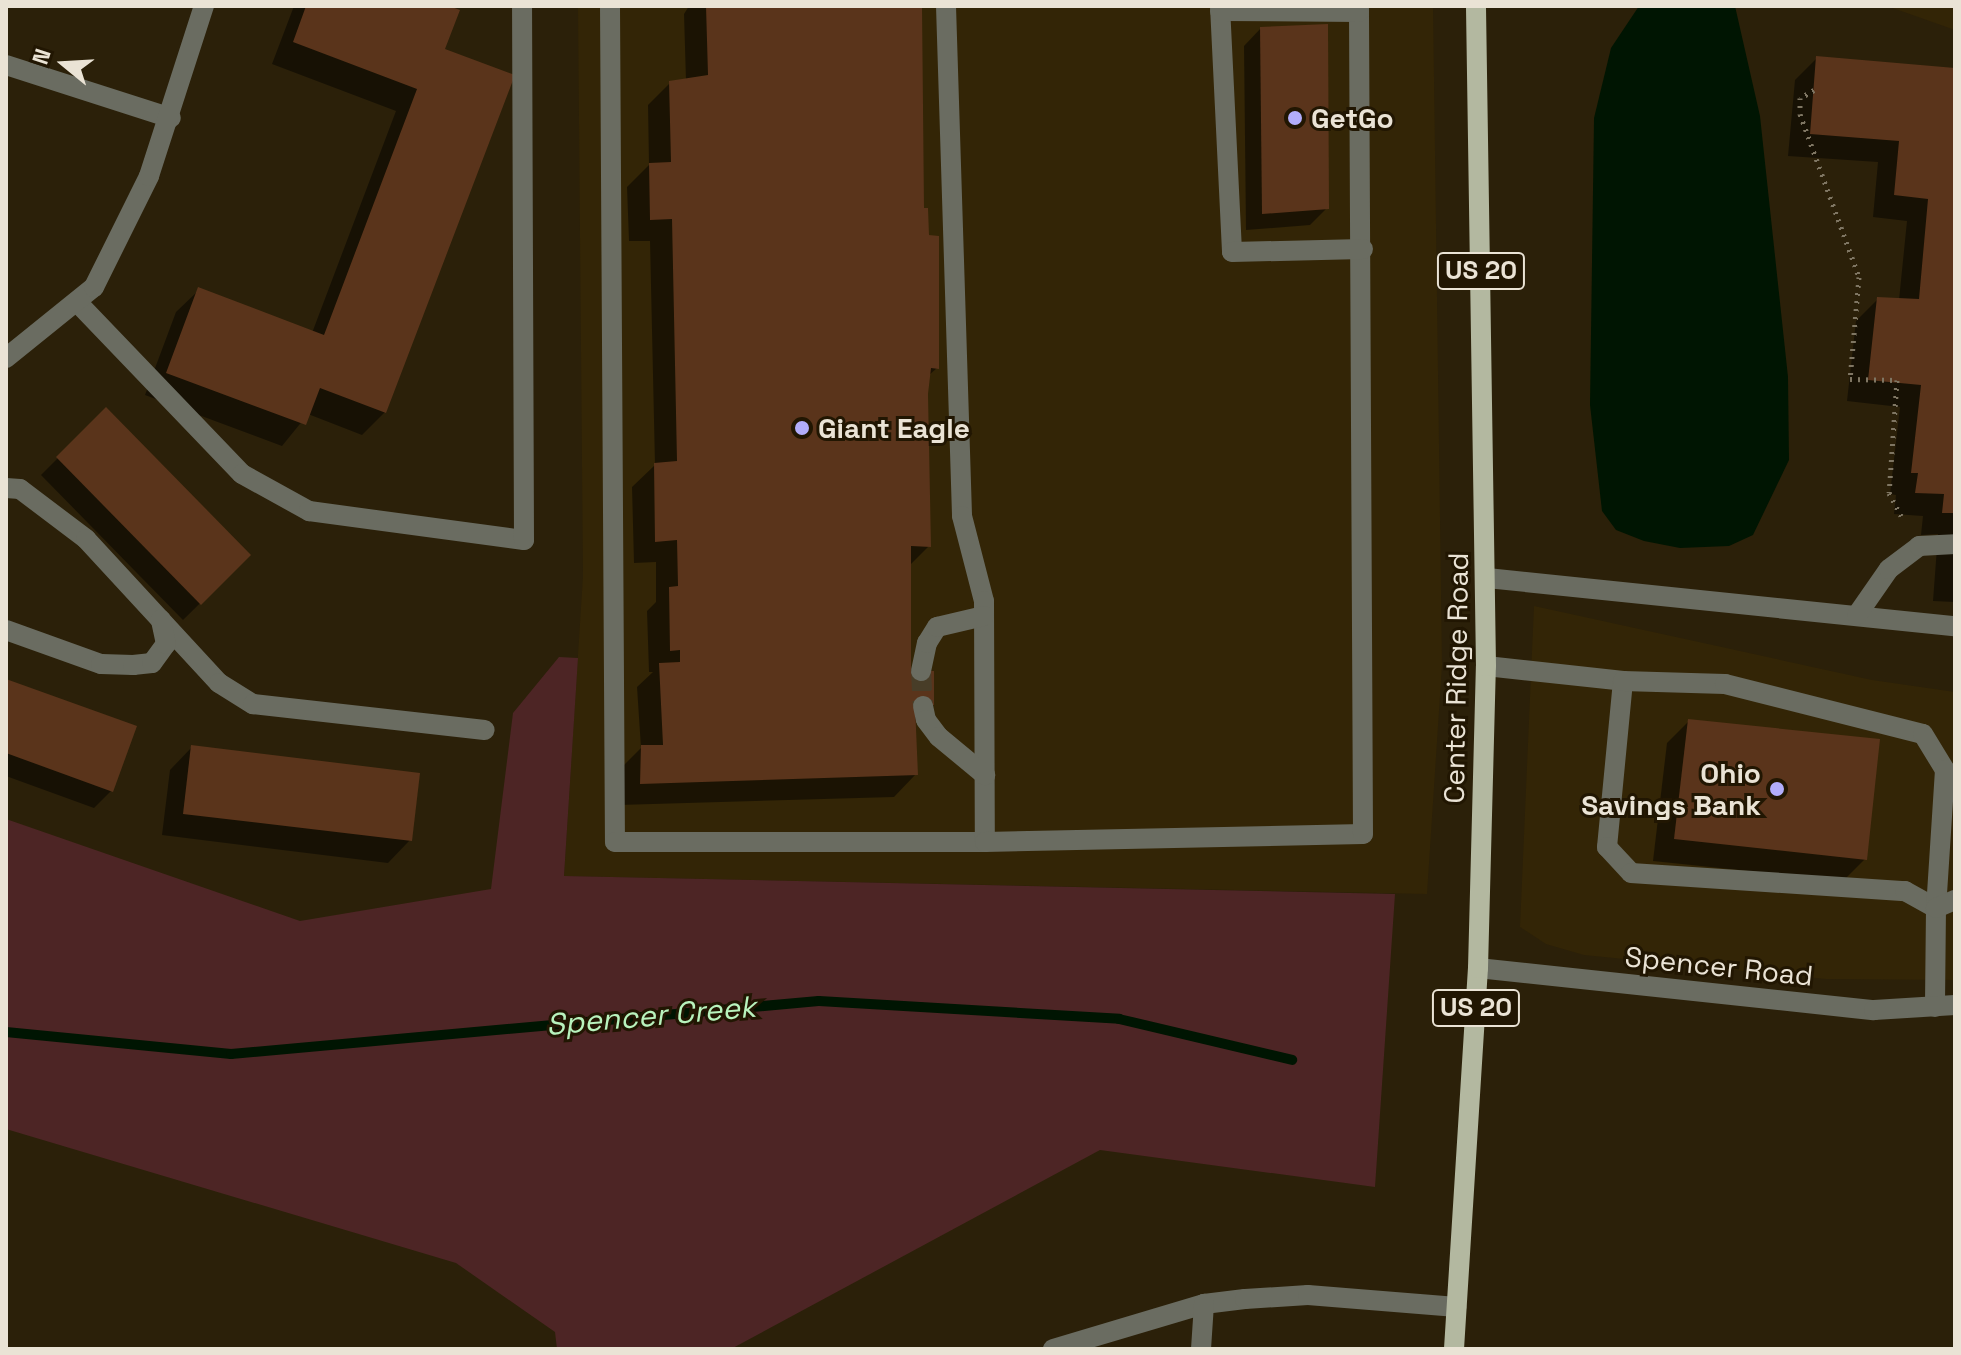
<!DOCTYPE html>
<style>
body{margin:0}
#map{position:relative;width:1961px;height:1355px;overflow:hidden;background:#2b2009;font-family:"Space Grotesk",sans-serif}
div>[style]{position:absolute}
[style*='--x']{left:calc(var(--x)*1px);top:calc(var(--y)*1px);width:calc(var(--w)*1px);rotate:calc(var(--a)*1deg)}
.built>*{inset:0;background:#332506}
.green>*{inset:0;background:#4d2525}
.water>*{inset:0;background:#001502}
.shadow>*{inset:0;background:#0007}
.stream>*{height:10px;margin:-5px;padding:0 5px;transform-origin:5px;border-radius:5px;background:#001502}
.building>*{inset:0;background:#5a341b}
.minor-tunnel>*{height:20px;margin-top:-10px;transform-origin:0;background:repeating-linear-gradient(90deg,#483d28 0 20px,transparent 0 30px)}
.path>*{height:5px;margin-top:-2.5px;transform-origin:0;background:repeating-linear-gradient(90deg,#7f7663 0 2px,transparent 0 8px)}
.minor>*{height:20px;margin:-10px;padding:0 10px;transform-origin:10px;border-radius:10px;background:#6a6c61}
.major>*{height:20px;margin:-10px;padding:0 10px;transform-origin:10px;border-radius:10px;background:#b3b8a0}
.dots>*{width:22px;height:22px;translate:-50% -50%;box-sizing:border-box;border:4px solid #211602;border-radius:50%}
span{translate:-50% -50%;white-space:nowrap;text-align:center;line-height:1.15;-webkit-text-stroke:6px #211602;paint-order:stroke}
.shield-label span{padding:2px 6px;background:#211602;border:2px solid;border-radius:6px;-webkit-text-stroke-width:0}
.shield-label{font-size:26px;color:#eae3d5;font-weight:700}
.poi-label{font-size:28px;color:#eae3d5;font-weight:700}
.left{translate:0 -50%;text-align:left}
.right{translate:-100% -50%;text-align:right}
.street-label{font-size:28px;color:#eae3d5}
.water-label{font-size:30px;color:#b8f3bd;font-style:italic}
.frame{position:absolute;inset:0;border:8px solid #eae3d5;pointer-events:none}
.north{position:absolute;left:24px;top:24px;width:80px;height:80px;-webkit-text-stroke:6px #211602;paint-order:stroke;rotate:288deg;font-size:22px;font-weight:700;line-height:32px;text-align:center;color:#eae3d5}
.north::after{content:'';display:block;margin:auto;width:28px;height:36px;background:#eae3d5;clip-path:polygon(50% 0,100% 100%,50% 72%,0 100%)}
</style>
<div id="map">
<div class="built">
<i style="clip-path:polygon(578px 6px,1433px 6px,1442px 665px,1427px 894px,564px 876px,583px 576px)"></i>
<i style="clip-path:polygon(1887px 6px,1955px 6px,1955px 30px)"></i>
<i style="clip-path:polygon(1534px 606px,1872px 680px,1955px 692px,1955px 980px,1826px 979px,1584px 955px,1546px 944px,1520px 927px)"></i>
</div>
<div class="green">
<i style="clip-path:polygon(559px 657px,578px 658px,564px 876px,1395px 894px,1375px 1187px,1100px 1150px,731px 1349px,557px 1349px,555px 1332px,456px 1263px,6px 1129px,6px 819px,300px 921px,491px 889px,513px 713px)"></i>
</div>
<div class="water">
<i style="clip-path:polygon(1639px 6px,1735px 6px,1760px 116px,1788px 377px,1789px 460px,1753px 535px,1729px 546px,1680px 548px,1644px 541px,1616px 530px,1602px 511px,1590px 405px,1594px 118px,1611px 48px)"></i>
</div>
<div class="shadow">
<i style="clip-path:polygon(294px 6px,444px 6px,443px 50px,385px 412px,362px 435px,308px 414px,282px 446px,145px 395px,176px 312px,199px 290px,312px 333px,396px 111px,272px 64px)"></i>
<i style="clip-path:polygon(689px 6px,919px 6px,922px 210px,937px 368px,928px 376px,926px 394px,929px 546px,909px 566px,909px 673px,932px 705px,914px 722px,916px 774px,894px 797px,619px 805px,620px 769px,641px 748px,637px 687px,653px 672px,649px 672px,647px 611px,656px 602px,656px 562px,634px 563px,632px 487px,655px 465px,650px 241px,629px 241px,627px 187px,649px 165px,648px 105px,670px 83px,686px 81px,684px 14px)"></i>
<i style="clip-path:polygon(1261px 28px,1327px 208px,1310px 225px,1246px 230px,1244px 46px)"></i>
<i style="clip-path:polygon(1817px 58px,1955px 70px,1955px 602px,1933px 601px,1938px 534px,1921px 535px,1923px 516px,1894px 514px,1896px 495px,1890px 494px,1900px 407px,1847px 401px,1856px 321px,1878px 299px,1899px 300px,1907px 221px,1873px 217px,1878px 162px,1788px 156px,1795px 80px)"></i>
<i style="clip-path:polygon(106px 410px,249px 555px,183px 620px,41px 475px)"></i>
<i style="clip-path:polygon(6px 681px,111px 791px,94px 808px,6px 776px)"></i>
<i style="clip-path:polygon(1689px 721px,1865px 859px,1843px 881px,1653px 861px,1667px 743px)"></i>
<i style="clip-path:polygon(192px 747px,410px 840px,388px 863px,162px 835px,170px 770px)"></i>
</div>
<div class="stream">
<i style="--x:6;--y:1032;--w:226;--a:5.6"></i>
<i style="--x:231;--y:1054;--w:590;--a:-5.15"></i>
<i style="--x:819;--y:1001;--w:301;--a:3.4"></i>
<i style="--x:1119;--y:1019;--w:178;--a:13.3"></i>
</div>
<div class="building">
<i style="clip-path:polygon(306px 6px,449px 6px,460px 10px,445px 49px,515px 75px,386px 413px,320px 388px,306px 425px,166px 373px,198px 287px,324px 335px,417px 89px,293px 42px)"></i>
<i style="clip-path:polygon(706px 6px,922px 6px,924px 208px,928px 208px,929px 235px,939px 236px,939px 369px,931px 368px,928px 394px,931px 547px,911px 546px,911px 671px,934px 671px,934px 705px,915px 705px,918px 775px,640px 784px,641px 745px,663px 745px,659px 663px,680px 662px,680px 650px,670px 651px,669px 587px,678px 586px,677px 540px,655px 542px,654px 463px,677px 461px,672px 219px,650px 220px,649px 163px,671px 162px,669px 81px,708px 75px)"></i>
<i style="clip-path:polygon(1328px 24px,1329px 209px,1262px 214px,1260px 27px)"></i>
<i style="clip-path:polygon(1816px 56px,1955px 68px,1955px 513px,1942px 513px,1944px 494px,1915px 493px,1918px 473px,1911px 473px,1921px 385px,1868px 380px,1877px 297px,1919px 299px,1928px 199px,1894px 195px,1899px 141px,1810px 134px)"></i>
<i style="clip-path:polygon(106px 407px,251px 555px,201px 605px,56px 457px)"></i>
<i style="clip-path:polygon(6px 679px,137px 726px,113px 792px,6px 753px)"></i>
<i style="clip-path:polygon(1688px 719px,1880px 739px,1867px 860px,1674px 839px)"></i>
<i style="clip-path:polygon(191px 745px,420px 773px,412px 841px,183px 814px)"></i>
</div>
<div class="minor-tunnel">
<i style="--x:921;--y:671;--w:35;--a:87"></i>
</div>
<div class="path">
<i style="--x:1814;--y:90;--w:16;--a:150"></i>
<i style="--x:1800;--y:98;--w:16;--a:90"></i>
<i style="--x:1800;--y:114;--w:173;--a:70.1"></i>
<i style="--x:1859;--y:277;--w:102;--a:95"></i>
<i style="--x:1850;--y:379;--w:47;--a:1.2"></i>
<i style="--x:1897;--y:380;--w:113;--a:94"></i>
<i style="--x:1889;--y:493;--w:26;--a:62"></i>
</div>
<div class="minor">
<i style="--x:610;--y:6;--w:836;--a:89.66"></i>
<i style="--x:615;--y:842;--w:370;--a:0"></i>
<i style="--x:946;--y:6;--w:510;--a:88.2"></i>
<i style="--x:962;--y:516;--w:88;--a:75.5"></i>
<i style="--x:984;--y:601;--w:241;--a:89.8"></i>
<i style="--x:985;--y:842;--w:378;--a:-1.2"></i>
<i style="--x:1363;--y:834;--w:828;--a:-90.28"></i>
<i style="--x:1220;--y:6;--w:246;--a:87.2"></i>
<i style="--x:1232;--y:252;--w:131;--a:-1.3"></i>
<i style="--x:1220;--y:11;--w:139;--a:0.4"></i>
<i style="--x:6;--y:65;--w:173;--a:17.8"></i>
<i style="--x:77;--y:302;--w:238;--a:46.2"></i>
<i style="--x:242;--y:474;--w:77;--a:28.9"></i>
<i style="--x:309;--y:511;--w:217;--a:7.7"></i>
<i style="--x:524;--y:540;--w:534;--a:-90.21"></i>
<i style="--x:6;--y:358;--w:113;--a:-38.9"></i>
<i style="--x:94;--y:287;--w:124;--a:-63.6"></i>
<i style="--x:149;--y:176;--w:179;--a:-72.1"></i>
<i style="--x:6;--y:488;--w:14;--a:4"></i>
<i style="--x:20;--y:489;--w:83;--a:37.1"></i>
<i style="--x:86;--y:539;--w:196;--a:47.3"></i>
<i style="--x:219;--y:683;--w:40;--a:32"></i>
<i style="--x:253;--y:704;--w:233;--a:6.4"></i>
<i style="--x:1487;--y:578;--w:470;--a:5.9"></i>
<i style="--x:1857;--y:615;--w:56;--a:-55.2"></i>
<i style="--x:1889;--y:569;--w:38;--a:-37"></i>
<i style="--x:1919;--y:546;--w:36;--a:-3"></i>
<i style="--x:6;--y:630;--w:101;--a:19.7"></i>
<i style="--x:101;--y:664;--w:32;--a:2"></i>
<i style="--x:133;--y:665;--w:19;--a:-6"></i>
<i style="--x:152;--y:663;--w:24;--a:-54"></i>
<i style="--x:166;--y:644;--w:25;--a:-102"></i>
<i style="--x:1486;--y:666;--w:138;--a:6.2"></i>
<i style="--x:1623;--y:681;--w:167;--a:95.5"></i>
<i style="--x:1607;--y:847;--w:35;--a:47"></i>
<i style="--x:1631;--y:873;--w:275;--a:3.8"></i>
<i style="--x:1905;--y:891;--w:35;--a:29"></i>
<i style="--x:1936;--y:908;--w:99;--a:90.6"></i>
<i style="--x:921;--y:671;--w:29;--a:-78"></i>
<i style="--x:927;--y:643;--w:19;--a:-58"></i>
<i style="--x:937;--y:627;--w:48;--a:-13.2"></i>
<i style="--x:1623;--y:681;--w:102;--a:1.7"></i>
<i style="--x:1725;--y:684;--w:204;--a:14.2"></i>
<i style="--x:1923;--y:734;--w:42;--a:58.6"></i>
<i style="--x:1945;--y:770;--w:138;--a:93.7"></i>
<i style="--x:1936;--y:908;--w:21;--a:-23"></i>
<i style="--x:923;--y:706;--w:14;--a:78"></i>
<i style="--x:926;--y:720;--w:21;--a:53"></i>
<i style="--x:939;--y:737;--w:60;--a:39.6"></i>
<i style="--x:1478;--y:968;--w:398;--a:6.1"></i>
<i style="--x:1874;--y:1010;--w:81;--a:-3.5"></i>
<i style="--x:1053;--y:1349;--w:158;--a:-16.6"></i>
<i style="--x:1204;--y:1304;--w:41;--a:-7"></i>
<i style="--x:1245;--y:1299;--w:63;--a:-3.6"></i>
<i style="--x:1308;--y:1295;--w:149;--a:4.6"></i>
<i style="--x:1201;--y:1349;--w:45;--a:-86.2"></i>
</div>
<div class="major">
<i style="--x:1454;--y:1349;--w:382;--a:-86.4"></i>
<i style="--x:1478;--y:968;--w:302;--a:-88.5"></i>
<i style="--x:1486;--y:666;--w:660;--a:-90.87"></i>
</div>
<div class="dots">
<i style="left:1295px;top:118px;background:#b2adfa"></i>
<i style="left:802px;top:428px;background:#b2adfa"></i>
<i style="left:1777px;top:789px;background:#b2adfa"></i>
</div>
<div class="shield-label">
<span style="left:1481px;top:271px">US 20</span>
<span style="left:1476px;top:1008px">US 20</span>
</div>
<div class="poi-label">
<span class="left" style="left:1311px;top:118px">GetGo</span>
<span class="left" style="left:818px;top:428px">Giant Eagle</span>
<span class="right" style="left:1761px;top:789px">Ohio<br>Savings Bank</span>
</div>
<div class="street-label">
<span style="left:1456px;top:678px;rotate:-89deg">Center Ridge Road</span>
<span style="left:1719px;top:966px;rotate:6deg">Spencer Road</span>
</div>
<div class="water-label">
<span style="left:651px;top:1016px;rotate:-5deg">Spencer Creek</span>
</div>
<div class="frame"></div>
<div class="north">N</div>
</div>
